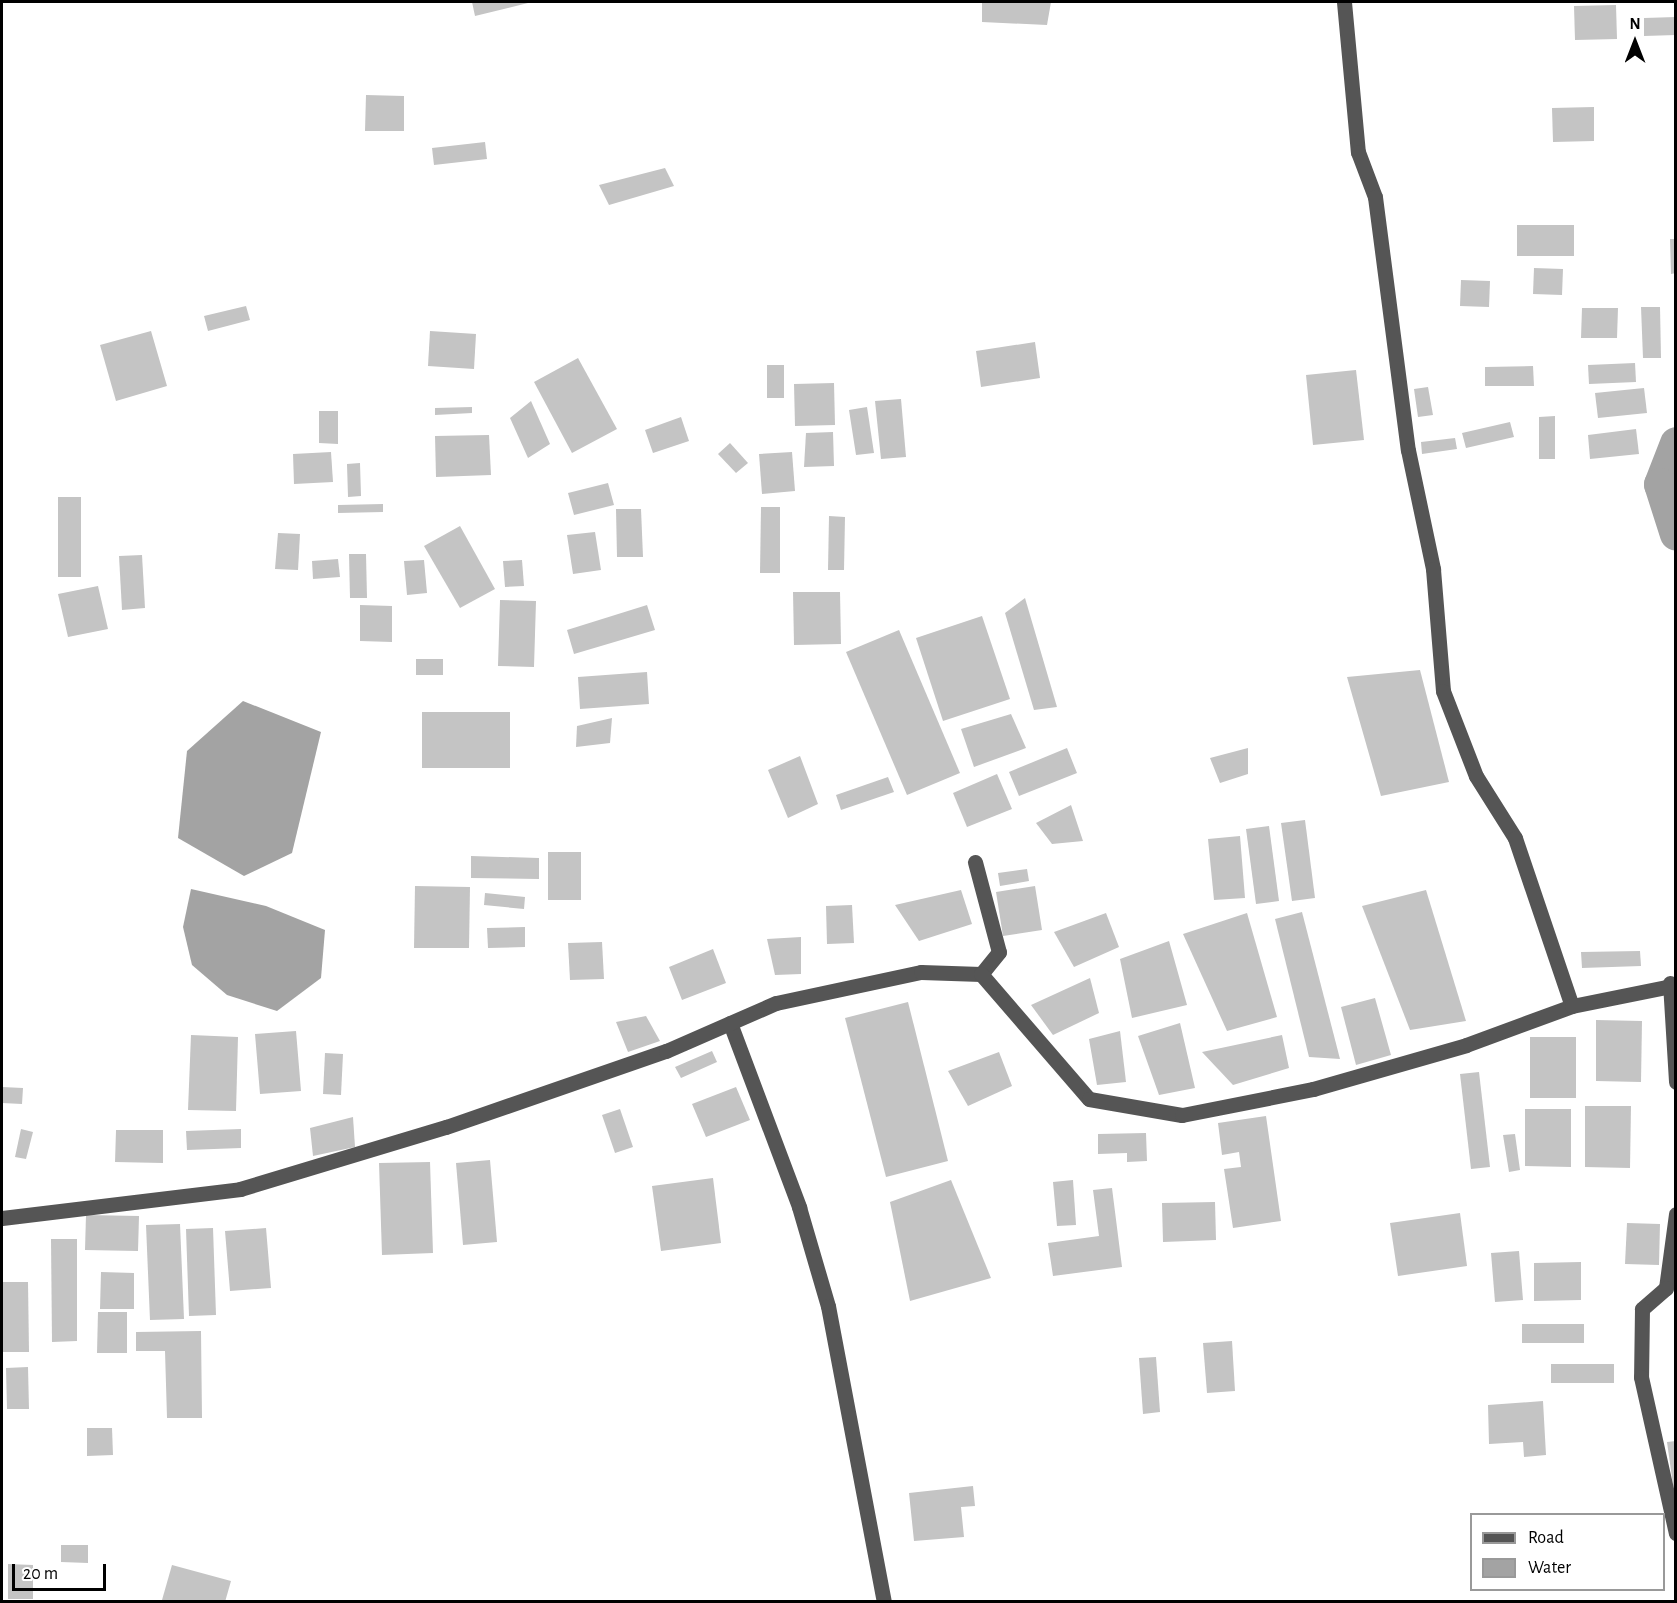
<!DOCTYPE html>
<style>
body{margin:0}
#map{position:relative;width:1677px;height:1603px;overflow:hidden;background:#fff;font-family:"Alegreya Sans",sans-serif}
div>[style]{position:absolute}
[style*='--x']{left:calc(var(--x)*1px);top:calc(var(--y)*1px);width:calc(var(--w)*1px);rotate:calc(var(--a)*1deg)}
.water>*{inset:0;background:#a3a3a3}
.canal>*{height:33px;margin:-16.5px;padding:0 16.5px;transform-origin:16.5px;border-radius:16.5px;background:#a3a3a3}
.building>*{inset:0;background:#c4c4c4}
.minor>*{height:15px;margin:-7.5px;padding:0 7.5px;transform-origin:7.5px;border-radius:7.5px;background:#555}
span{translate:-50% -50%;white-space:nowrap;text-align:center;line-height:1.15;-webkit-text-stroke:4.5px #fff;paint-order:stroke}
.frame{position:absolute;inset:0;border:3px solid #000;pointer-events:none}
.legend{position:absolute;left:1470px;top:1513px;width:195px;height:78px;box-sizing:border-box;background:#fff;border:2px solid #999;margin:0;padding:8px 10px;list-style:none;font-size:18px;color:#000}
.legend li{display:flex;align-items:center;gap:12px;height:30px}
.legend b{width:30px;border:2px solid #999}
.north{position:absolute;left:1605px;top:12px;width:60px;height:60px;-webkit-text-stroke:4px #fff;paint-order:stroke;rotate:0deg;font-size:16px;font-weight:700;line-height:24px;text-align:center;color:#000}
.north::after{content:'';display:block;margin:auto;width:21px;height:27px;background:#000;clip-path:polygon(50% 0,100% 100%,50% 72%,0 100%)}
.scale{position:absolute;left:12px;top:1564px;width:94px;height:27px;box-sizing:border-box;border:3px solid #000;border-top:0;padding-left:8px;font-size:18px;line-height:21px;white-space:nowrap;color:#000;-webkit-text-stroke:4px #fff;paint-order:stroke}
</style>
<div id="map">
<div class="water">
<i style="clip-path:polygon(243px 701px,321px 732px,292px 853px,244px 876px,178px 838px,187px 751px)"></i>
<i style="clip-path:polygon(191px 889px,266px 906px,325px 930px,321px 978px,277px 1011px,227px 995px,192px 965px,183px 927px)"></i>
</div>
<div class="canal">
<i style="--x:1676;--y:443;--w:44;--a:111.3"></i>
<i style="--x:1660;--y:484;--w:52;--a:72.3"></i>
</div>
<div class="building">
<i style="clip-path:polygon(472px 2px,532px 2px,475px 16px)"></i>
<i style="clip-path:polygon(982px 2px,1051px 2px,1047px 25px,982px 22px)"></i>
<i style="clip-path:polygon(1616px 5px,1617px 39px,1575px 40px,1574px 6px)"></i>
<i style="clip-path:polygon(1676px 17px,1676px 35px,1644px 36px,1644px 18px)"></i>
<i style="clip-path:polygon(366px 95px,404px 96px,404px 131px,365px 131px)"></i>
<i style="clip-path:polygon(1594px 107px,1594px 141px,1553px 142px,1552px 108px)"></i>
<i style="clip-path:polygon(485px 142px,487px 159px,434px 165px,432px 148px)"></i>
<i style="clip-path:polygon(665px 168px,674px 186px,609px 205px,599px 185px)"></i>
<i style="clip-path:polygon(1517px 225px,1574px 225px,1574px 256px,1517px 256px)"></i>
<i style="clip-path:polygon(1670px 239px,1676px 239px,1676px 273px,1671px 274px)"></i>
<i style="clip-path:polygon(1534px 268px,1563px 269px,1562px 295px,1533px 294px)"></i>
<i style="clip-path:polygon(1461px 280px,1490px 281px,1489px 307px,1460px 306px)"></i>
<i style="clip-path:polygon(246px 306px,250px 320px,208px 331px,204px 316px)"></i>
<i style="clip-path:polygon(1641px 307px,1660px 307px,1661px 358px,1643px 358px)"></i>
<i style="clip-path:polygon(1582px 308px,1618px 308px,1617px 338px,1581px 338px)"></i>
<i style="clip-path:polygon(151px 331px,167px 386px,116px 401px,100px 345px)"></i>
<i style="clip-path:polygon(430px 331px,476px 334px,474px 369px,428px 366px)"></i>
<i style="clip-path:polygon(1035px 342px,1040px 378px,981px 387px,976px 351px)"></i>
<i style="clip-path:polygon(578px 358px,617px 429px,572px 453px,534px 382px)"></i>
<i style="clip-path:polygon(1635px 363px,1636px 382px,1589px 384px,1588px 365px)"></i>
<i style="clip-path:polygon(767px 365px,784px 365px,784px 398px,767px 398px)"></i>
<i style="clip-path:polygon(1533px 366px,1534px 386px,1485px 386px,1485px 367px)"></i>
<i style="clip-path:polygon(1356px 370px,1364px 440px,1313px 445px,1306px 375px)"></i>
<i style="clip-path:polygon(834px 383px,835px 425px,795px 426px,794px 384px)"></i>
<i style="clip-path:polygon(1428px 387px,1433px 415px,1418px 417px,1414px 389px)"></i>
<i style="clip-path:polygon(1644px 388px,1647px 413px,1598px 418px,1595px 393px)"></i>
<i style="clip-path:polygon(901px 399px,906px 457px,881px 459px,875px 401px)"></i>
<i style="clip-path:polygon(531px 401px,550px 444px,528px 458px,510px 418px)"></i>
<i style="clip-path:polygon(472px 407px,472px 413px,435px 415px,435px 408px)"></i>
<i style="clip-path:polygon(867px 407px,874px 453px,856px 455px,849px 410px)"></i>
<i style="clip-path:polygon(319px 411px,338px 411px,338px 444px,319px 443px)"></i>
<i style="clip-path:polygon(1555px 416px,1555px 459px,1539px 459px,1539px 417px)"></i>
<i style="clip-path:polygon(681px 417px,689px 441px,653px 453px,645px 430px)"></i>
<i style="clip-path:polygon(1510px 422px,1514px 437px,1466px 448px,1462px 433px)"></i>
<i style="clip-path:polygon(1636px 429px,1639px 454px,1590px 459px,1588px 435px)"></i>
<i style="clip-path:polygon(833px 432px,834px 466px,804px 467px,806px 433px)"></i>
<i style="clip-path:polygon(489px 435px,491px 475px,436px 477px,435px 436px)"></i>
<i style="clip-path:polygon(1455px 438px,1457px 449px,1422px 454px,1421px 442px)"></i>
<i style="clip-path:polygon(730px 443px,748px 463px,736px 473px,718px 454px)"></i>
<i style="clip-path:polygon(331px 452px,333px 482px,294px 484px,293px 454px)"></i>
<i style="clip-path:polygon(792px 452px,795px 491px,762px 494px,759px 454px)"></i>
<i style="clip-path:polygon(360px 463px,361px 496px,348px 497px,347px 464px)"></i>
<i style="clip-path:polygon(608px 483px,614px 505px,574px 515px,568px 493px)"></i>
<i style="clip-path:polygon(58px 497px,81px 497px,81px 577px,58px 577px)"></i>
<i style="clip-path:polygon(383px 504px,383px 512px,338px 513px,338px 505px)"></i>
<i style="clip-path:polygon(761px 507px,780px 507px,780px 573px,760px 573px)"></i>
<i style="clip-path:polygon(616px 509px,641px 509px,643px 557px,617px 557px)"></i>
<i style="clip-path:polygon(829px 516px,845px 517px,844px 570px,828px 570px)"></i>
<i style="clip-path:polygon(460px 526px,495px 589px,460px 608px,424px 546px)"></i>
<i style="clip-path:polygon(595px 532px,601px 570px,573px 574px,567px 535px)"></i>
<i style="clip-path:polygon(278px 533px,300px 534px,298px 570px,275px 569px)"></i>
<i style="clip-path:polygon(349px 554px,366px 554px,367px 598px,350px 598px)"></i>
<i style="clip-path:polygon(142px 555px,145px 608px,122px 610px,119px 556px)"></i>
<i style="clip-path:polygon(338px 559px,340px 577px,313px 579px,312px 561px)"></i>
<i style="clip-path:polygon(424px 560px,427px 593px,407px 595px,404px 561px)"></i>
<i style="clip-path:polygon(522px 560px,524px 586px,505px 587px,503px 561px)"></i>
<i style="clip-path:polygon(98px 586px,108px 629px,68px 637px,58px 594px)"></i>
<i style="clip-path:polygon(793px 592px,840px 592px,841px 644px,794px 645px)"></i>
<i style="clip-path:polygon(1025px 598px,1057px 707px,1034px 710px,1005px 613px)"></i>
<i style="clip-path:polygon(500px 600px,536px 601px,534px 667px,498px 666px)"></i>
<i style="clip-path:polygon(360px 605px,392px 606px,392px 642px,360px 641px)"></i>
<i style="clip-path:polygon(647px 605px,655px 630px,574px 654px,567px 630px)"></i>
<i style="clip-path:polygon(982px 616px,1010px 699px,943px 721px,916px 638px)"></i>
<i style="clip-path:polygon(899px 630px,960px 773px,907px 795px,846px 652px)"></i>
<i style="clip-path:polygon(416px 659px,443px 659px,443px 675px,416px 675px)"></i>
<i style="clip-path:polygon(1420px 670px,1449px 782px,1381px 796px,1347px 677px)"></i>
<i style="clip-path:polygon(647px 672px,649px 704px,580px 709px,578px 677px)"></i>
<i style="clip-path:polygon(422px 712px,510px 712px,510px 768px,422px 768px)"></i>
<i style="clip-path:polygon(1011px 714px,1026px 748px,974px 767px,961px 729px)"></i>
<i style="clip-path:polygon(612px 718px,610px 743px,576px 747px,577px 726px)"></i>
<i style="clip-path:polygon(1067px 748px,1077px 773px,1019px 796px,1009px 772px)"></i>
<i style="clip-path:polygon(1248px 748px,1248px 774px,1220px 783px,1210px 758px)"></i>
<i style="clip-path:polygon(800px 756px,818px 804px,788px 818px,768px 770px)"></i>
<i style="clip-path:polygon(997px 774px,1012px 809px,967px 827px,953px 793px)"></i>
<i style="clip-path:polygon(888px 777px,894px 792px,841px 810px,836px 795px)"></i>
<i style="clip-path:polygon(1071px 805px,1083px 841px,1052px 844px,1036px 823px)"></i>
<i style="clip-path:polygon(1305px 820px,1315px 898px,1292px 901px,1281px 823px)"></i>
<i style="clip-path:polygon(1269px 826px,1279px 901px,1256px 904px,1246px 829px)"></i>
<i style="clip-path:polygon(1240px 836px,1245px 898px,1214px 900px,1208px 839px)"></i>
<i style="clip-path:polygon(548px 852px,581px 852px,581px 900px,548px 900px)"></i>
<i style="clip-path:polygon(471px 856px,539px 858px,539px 879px,471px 878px)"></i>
<i style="clip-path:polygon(1027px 869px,1029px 881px,1000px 886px,998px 873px)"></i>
<i style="clip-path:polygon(415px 886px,470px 887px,469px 948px,414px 948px)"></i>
<i style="clip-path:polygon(1035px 886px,1042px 930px,1003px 936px,996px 892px)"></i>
<i style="clip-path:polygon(961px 890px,972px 924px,919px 941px,895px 905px)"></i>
<i style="clip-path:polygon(1426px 890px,1466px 1021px,1410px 1030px,1362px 906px)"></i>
<i style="clip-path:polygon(485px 893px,525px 897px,524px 909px,484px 905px)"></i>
<i style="clip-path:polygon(852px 905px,854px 943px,827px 944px,826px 906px)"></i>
<i style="clip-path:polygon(1302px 912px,1340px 1059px,1309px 1057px,1275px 919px)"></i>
<i style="clip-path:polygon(1106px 913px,1119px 947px,1074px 967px,1054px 932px)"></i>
<i style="clip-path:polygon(1247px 913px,1277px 1017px,1227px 1031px,1183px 934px)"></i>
<i style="clip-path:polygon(525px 927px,525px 947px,488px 948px,487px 928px)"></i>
<i style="clip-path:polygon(801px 937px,801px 974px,775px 975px,767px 939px)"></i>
<i style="clip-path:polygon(1169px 941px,1187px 1005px,1132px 1018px,1120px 959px)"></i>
<i style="clip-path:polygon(602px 942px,604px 979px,570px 980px,568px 943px)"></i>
<i style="clip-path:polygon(713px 949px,726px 983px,682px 1000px,669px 967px)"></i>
<i style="clip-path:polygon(1640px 951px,1641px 966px,1582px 968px,1581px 952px)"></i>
<i style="clip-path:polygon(1090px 978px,1099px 1013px,1053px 1035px,1031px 1005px)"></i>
<i style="clip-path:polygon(1375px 998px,1391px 1055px,1356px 1065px,1341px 1007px)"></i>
<i style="clip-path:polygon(908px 1002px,948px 1161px,886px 1177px,845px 1018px)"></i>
<i style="clip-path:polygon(646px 1016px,660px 1041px,628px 1052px,616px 1022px)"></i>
<i style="clip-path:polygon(1596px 1020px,1642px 1021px,1641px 1082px,1596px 1081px)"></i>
<i style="clip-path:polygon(1180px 1023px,1195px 1088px,1159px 1095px,1138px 1036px)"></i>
<i style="clip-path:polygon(296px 1031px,301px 1091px,260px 1094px,255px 1034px)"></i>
<i style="clip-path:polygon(1120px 1031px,1126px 1082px,1097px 1085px,1089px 1039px)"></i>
<i style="clip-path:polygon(191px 1035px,238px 1037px,236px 1111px,188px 1110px)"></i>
<i style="clip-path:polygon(1282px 1035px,1289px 1068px,1233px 1085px,1202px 1052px)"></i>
<i style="clip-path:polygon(1530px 1037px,1576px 1037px,1576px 1098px,1530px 1098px)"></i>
<i style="clip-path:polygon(712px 1051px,717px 1062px,681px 1078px,675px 1067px)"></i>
<i style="clip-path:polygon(999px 1052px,1012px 1086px,968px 1106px,948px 1071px)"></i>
<i style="clip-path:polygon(325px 1053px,343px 1054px,341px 1095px,323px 1094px)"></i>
<i style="clip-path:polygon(1479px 1072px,1490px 1167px,1471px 1169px,1460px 1074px)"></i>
<i style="clip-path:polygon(2px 1087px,23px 1088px,22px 1104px,2px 1103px)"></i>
<i style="clip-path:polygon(736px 1087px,750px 1120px,706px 1137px,692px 1104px)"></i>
<i style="clip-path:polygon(1585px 1106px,1631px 1106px,1630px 1168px,1585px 1167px)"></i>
<i style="clip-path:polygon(620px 1109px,633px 1147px,615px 1153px,602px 1115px)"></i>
<i style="clip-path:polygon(1525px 1109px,1571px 1109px,1571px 1167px,1525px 1166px)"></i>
<i style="clip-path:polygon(1266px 1116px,1281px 1221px,1233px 1228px,1224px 1169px,1241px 1167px,1239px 1152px,1222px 1155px,1218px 1123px)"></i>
<i style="clip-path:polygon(353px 1117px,355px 1147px,313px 1156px,310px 1128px)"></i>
<i style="clip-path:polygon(21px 1129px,33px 1132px,26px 1159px,15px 1157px)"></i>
<i style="clip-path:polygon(241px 1129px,241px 1148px,187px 1150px,186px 1131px)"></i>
<i style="clip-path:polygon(116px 1130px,163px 1130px,163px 1163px,115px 1162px)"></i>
<i style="clip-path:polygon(1146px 1133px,1147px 1161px,1127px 1162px,1127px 1153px,1098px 1154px,1098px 1134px)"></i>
<i style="clip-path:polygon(1515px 1134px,1520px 1170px,1509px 1172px,1503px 1135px)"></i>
<i style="clip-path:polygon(490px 1160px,497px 1242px,463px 1245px,456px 1163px)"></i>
<i style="clip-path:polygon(430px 1162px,433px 1253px,382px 1255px,379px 1163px)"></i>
<i style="clip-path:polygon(713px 1178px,721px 1243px,661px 1251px,652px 1186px)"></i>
<i style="clip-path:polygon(951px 1180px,991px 1278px,910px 1301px,890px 1202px)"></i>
<i style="clip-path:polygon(1073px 1180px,1076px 1225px,1057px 1226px,1053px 1182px)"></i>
<i style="clip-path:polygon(1112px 1188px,1122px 1267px,1053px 1276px,1048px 1243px,1099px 1236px,1093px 1190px)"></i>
<i style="clip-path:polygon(1215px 1202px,1216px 1240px,1163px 1242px,1162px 1203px)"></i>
<i style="clip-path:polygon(1460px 1213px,1467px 1266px,1398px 1276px,1390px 1223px)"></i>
<i style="clip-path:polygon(86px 1215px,139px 1216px,138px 1251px,85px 1250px)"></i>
<i style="clip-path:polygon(1627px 1223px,1660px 1224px,1659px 1265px,1625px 1264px)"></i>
<i style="clip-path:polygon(180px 1224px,184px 1319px,150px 1320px,146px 1225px)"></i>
<i style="clip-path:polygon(213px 1228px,216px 1315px,189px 1316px,186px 1229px)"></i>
<i style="clip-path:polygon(266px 1228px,271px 1288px,230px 1291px,225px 1231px)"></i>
<i style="clip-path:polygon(51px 1239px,77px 1239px,77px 1341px,52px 1342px)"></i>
<i style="clip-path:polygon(1519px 1251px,1523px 1300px,1495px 1302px,1491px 1253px)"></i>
<i style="clip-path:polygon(1581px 1262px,1581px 1300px,1534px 1301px,1534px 1263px)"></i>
<i style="clip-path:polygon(101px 1272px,134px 1273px,134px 1309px,100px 1309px)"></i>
<i style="clip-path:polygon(2px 1282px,28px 1282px,29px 1352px,2px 1352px)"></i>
<i style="clip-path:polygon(98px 1312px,127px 1312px,127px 1353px,97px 1353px)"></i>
<i style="clip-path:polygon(1522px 1324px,1584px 1324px,1584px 1343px,1522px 1343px)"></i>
<i style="clip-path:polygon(201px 1331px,202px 1418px,167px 1418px,165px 1351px,136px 1351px,136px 1332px)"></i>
<i style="clip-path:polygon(1232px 1341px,1235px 1391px,1207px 1393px,1203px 1343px)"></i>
<i style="clip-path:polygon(1156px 1357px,1160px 1412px,1143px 1414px,1139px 1358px)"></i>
<i style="clip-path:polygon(1551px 1364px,1614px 1364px,1614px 1383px,1551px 1383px)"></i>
<i style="clip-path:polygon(28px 1367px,29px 1409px,7px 1409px,6px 1368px)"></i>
<i style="clip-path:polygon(1543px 1401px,1546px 1455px,1524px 1457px,1523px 1442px,1489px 1444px,1488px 1405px)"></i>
<i style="clip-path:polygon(87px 1428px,112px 1428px,113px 1455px,87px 1456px)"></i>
<i style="clip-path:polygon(1676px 1441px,1676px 1492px,1674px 1492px,1667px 1442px)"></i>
<i style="clip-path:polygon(973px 1486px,975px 1506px,961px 1507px,964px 1537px,914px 1541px,909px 1493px)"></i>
<i style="clip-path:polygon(61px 1545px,88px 1545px,88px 1563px,61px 1562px)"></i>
<i style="clip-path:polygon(8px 1564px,33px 1565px,33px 1599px,8px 1599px)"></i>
<i style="clip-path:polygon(172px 1565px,231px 1581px,225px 1602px,162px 1600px)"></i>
</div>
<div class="minor">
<i style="--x:1344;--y:2;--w:151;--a:84.7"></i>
<i style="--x:1358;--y:152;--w:48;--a:69.3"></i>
<i style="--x:1375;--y:197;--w:255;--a:82.6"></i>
<i style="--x:1408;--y:450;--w:122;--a:78.1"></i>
<i style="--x:1433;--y:569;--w:122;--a:85.3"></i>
<i style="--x:1443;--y:691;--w:91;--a:68.8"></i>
<i style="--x:1476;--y:776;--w:73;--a:57.8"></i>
<i style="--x:1515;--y:838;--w:177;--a:71.3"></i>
<i style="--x:975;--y:862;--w:93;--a:75.1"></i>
<i style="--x:999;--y:952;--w:28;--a:129"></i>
<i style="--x:1670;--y:983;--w:99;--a:86.5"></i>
<i style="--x:730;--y:1023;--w:197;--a:69.4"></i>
<i style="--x:799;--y:1207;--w:103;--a:73.7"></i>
<i style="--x:828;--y:1306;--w:301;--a:79.3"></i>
<i style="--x:1676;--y:1214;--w:75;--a:97.7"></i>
<i style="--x:1666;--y:1288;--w:32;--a:139"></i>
<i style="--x:1642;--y:1309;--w:68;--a:90.8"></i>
<i style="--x:1641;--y:1377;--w:160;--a:77.4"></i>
<i style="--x:2;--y:1218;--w:240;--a:-6.9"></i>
<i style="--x:240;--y:1189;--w:215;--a:-16.8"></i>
<i style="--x:446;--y:1127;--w:233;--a:-19.1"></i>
<i style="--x:666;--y:1051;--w:120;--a:-23.6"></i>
<i style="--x:776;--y:1003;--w:148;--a:-12.1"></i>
<i style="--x:921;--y:972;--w:60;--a:1.9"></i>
<i style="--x:981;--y:974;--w:165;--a:49.2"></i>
<i style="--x:1089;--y:1099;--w:94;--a:9.8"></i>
<i style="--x:1182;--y:1115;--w:134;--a:-11.2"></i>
<i style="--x:1313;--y:1089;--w:159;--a:-16"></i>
<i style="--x:1466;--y:1045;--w:113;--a:-20.2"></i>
<i style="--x:1572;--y:1006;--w:106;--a:-11.4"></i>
</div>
<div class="frame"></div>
<ul class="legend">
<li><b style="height:8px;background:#555"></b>Road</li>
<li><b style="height:16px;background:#a3a3a3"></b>Water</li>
</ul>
<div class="north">N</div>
<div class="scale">20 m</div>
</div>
